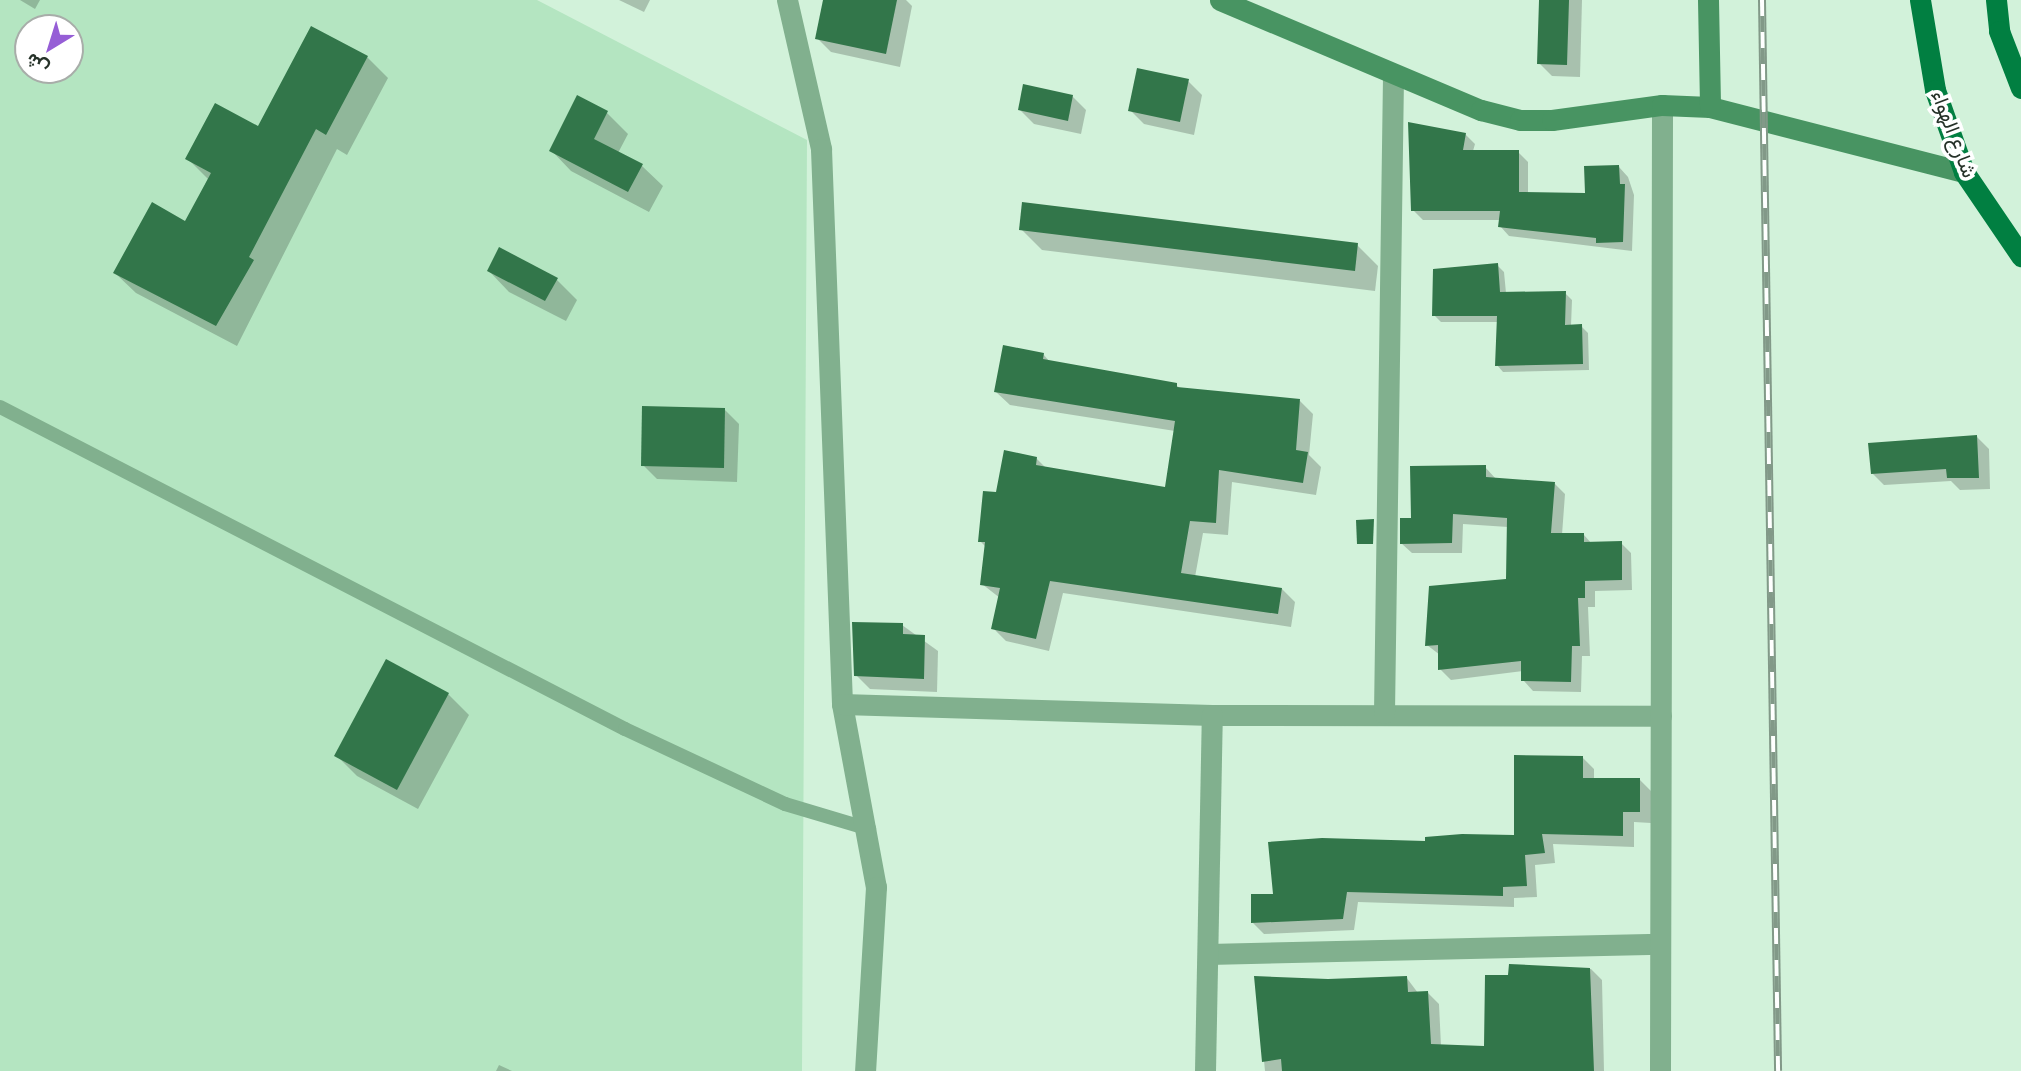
<!DOCTYPE html>
<meta charset="utf-8">
<style>
body{margin:0}
#map{position:relative;width:2021px;height:1071px;overflow:hidden;background:#d2f2da;font-family:"Space Grotesk",Vazirmatn,sans-serif}
div>[style]{position:absolute}
[style*='--x']{left:calc(var(--x)*1px);top:calc(var(--y)*1px);width:calc(var(--w)*1px);rotate:calc(var(--a)*1deg)}
.green>*{inset:0;background:#b4e5c1}
.shadow>*{inset:0;background:#0003}
.building>*{inset:0;background:#32764a}
.lane>*{height:14px;margin:-7px;padding:0 7px;transform-origin:7px;border-radius:7px;background:#81b08e}
.street>*{height:21px;margin:-10.5px;padding:0 10.5px;transform-origin:10.5px;border-radius:10.5px;background:#81b08e}
.secondary>*{height:21px;margin:-10.5px;padding:0 10.5px;transform-origin:10.5px;border-radius:10.5px;background:#489462}
.primary>*{height:21px;margin:-10.5px;padding:0 10.5px;transform-origin:10.5px;border-radius:10.5px;background:#017f41}
.rail>*{height:8px;margin-top:-4px;transform-origin:0;background:repeating-linear-gradient(90deg,#fff 0 16px,#829988 0 32px);box-sizing:border-box;border-block:2px solid #829988}
span{translate:-50% -50%;white-space:nowrap;text-align:center;line-height:1.15;-webkit-text-stroke:7px #fff;paint-order:stroke}
.street-label{font-size:21px;color:#263229}
.north{position:absolute;left:14px;top:14px;width:70px;height:70px;box-sizing:border-box;background:#fff;border:2px solid #a8ada9;border-radius:50%;rotate:218deg;font-size:19px;font-weight:700;line-height:28px;text-align:center;color:#263229}
.north::after{content:'';display:block;margin:auto;width:24px;height:32px;background:#965ed6;clip-path:polygon(50% 0,100% 100%,50% 72%,0 100%)}
</style>
<div id="map">
<div class="green">
<i style="clip-path:polygon(evenodd,0 0,537px 0,807px 140px,802px 1071px,0 1071px,0 0,28px 28px,70px 28px,70px 70px,28px 70px,28px 28px)"></i>
</div>
<div class="shadow">
<i style="clip-path:polygon(20px 0,40px 0,35px 9px)"></i>
<i style="clip-path:polygon(619px 0,650px 0,644px 12px)"></i>
<i style="clip-path:polygon(825px 0,906px 0,912px 6px,900px 67px,831px 52px,817px 38px)"></i>
<i style="clip-path:polygon(1540px 0,1582px 0,1580px 77px,1552px 76px,1539px 63px)"></i>
<i style="clip-path:polygon(312px 28px,367px 57px,388px 78px,347px 155px,337px 149px,237px 346px,136px 293px,115px 273px,186px 223px,208px 179px,187px 158px,259px 128px)"></i>
<i style="clip-path:polygon(1188px 81px,1202px 95px,1194px 135px,1144px 124px,1130px 110px)"></i>
<i style="clip-path:polygon(1072px 96px,1086px 110px,1081px 134px,1034px 124px,1020px 110px)"></i>
<i style="clip-path:polygon(578px 97px,607px 113px,628px 134px,618px 153px,642px 166px,663px 186px,649px 212px,571px 171px,551px 150px)"></i>
<i style="clip-path:polygon(1465px 134px,1475px 144px,1473px 151px,1518px 152px,1528px 162px,1528px 194px,1586px 195px,1619px 167px,1628px 177px,1634px 195px,1632px 251px,1509px 236px,1500px 226px,1500px 220px,1423px 220px,1413px 210px)"></i>
<i style="clip-path:polygon(1021px 229px,1357px 245px,1378px 266px,1375px 291px,1042px 250px)"></i>
<i style="clip-path:polygon(1497px 265px,1504px 272px,1506px 293px,1565px 293px,1572px 300px,1571px 326px,1581px 326px,1588px 333px,1589px 370px,1503px 372px,1497px 365px,1499px 322px,1441px 322px,1434px 315px)"></i>
<i style="clip-path:polygon(489px 271px,556px 279px,577px 300px,566px 321px,509px 292px)"></i>
<i style="clip-path:polygon(1043px 354px,1050px 362px,1176px 385px,1181px 389px,1300px 401px,1313px 414px,1309px 455px,1321px 467px,1316px 495px,1232px 482px,1228px 535px,1203px 533px,1195px 577px,1282px 589px,1295px 602px,1291px 627px,1063px 593px,1049px 651px,1006px 641px,993px 628px,1000px 598px,982px 584px,986px 547px,980px 541px,997px 494px,1036px 458px,1046px 468px,1166px 490px,1175px 431px,1010px 405px,996px 392px)"></i>
<i style="clip-path:polygon(725px 410px,739px 424px,737px 482px,657px 479px,643px 465px)"></i>
<i style="clip-path:polygon(1977px 437px,1989px 449px,1990px 489px,1960px 490px,1951px 481px,1884px 485px,1872px 473px)"></i>
<i style="clip-path:polygon(1485px 467px,1496px 479px,1555px 484px,1565px 494px,1562px 535px,1584px 535px,1592px 544px,1621px 543px,1631px 553px,1632px 590px,1595px 591px,1595px 607px,1588px 607px,1590px 656px,1582px 656px,1581px 692px,1533px 691px,1523px 680px,1523px 671px,1451px 680px,1440px 669px,1440px 655px,1427px 645px,1507px 581px,1508px 527px,1463px 524px,1462px 553px,1412px 553px,1401px 543px,1413px 519px)"></i>
<i style="clip-path:polygon(902px 625px,938px 651px,937px 692px,870px 689px,856px 675px)"></i>
<i style="clip-path:polygon(448px 694px,469px 715px,418px 809px,357px 776px,336px 755px)"></i>
<i style="clip-path:polygon(1582px 757px,1594px 769px,1594px 780px,1640px 780px,1651px 791px,1651px 823px,1634px 822px,1634px 847px,1553px 844px,1555px 863px,1535px 865px,1537px 897px,1514px 898px,1514px 907px,1358px 902px,1354px 930px,1264px 934px,1253px 923px,1275px 896px,1427px 843px,1515px 836px)"></i>
<i style="clip-path:polygon(1511px 966px,1591px 969px,1602px 980px,1604px 1071px,1265px 1071px,1256px 977px,1328px 981px,1406px 977px,1418px 993px,1428px 993px,1439px 1004px,1441px 1046px,1486px 1047px)"></i>
<i style="clip-path:polygon(499px 1065px,512px 1071px,496px 1071px)"></i>
</div>
<div class="building">
<i style="clip-path:polygon(823px 0,897px 0,886px 54px,815px 39px)"></i>
<i style="clip-path:polygon(1539px 0,1569px 0,1567px 65px,1537px 64px)"></i>
<i style="clip-path:polygon(311px 26px,368px 56px,326px 135px,316px 129px,249px 257px,254px 260px,216px 326px,113px 273px,152px 202px,185px 221px,211px 173px,185px 159px,215px 103px,258px 126px)"></i>
<i style="clip-path:polygon(1137px 68px,1189px 79px,1180px 122px,1128px 111px)"></i>
<i style="clip-path:polygon(1023px 84px,1073px 95px,1068px 121px,1018px 110px)"></i>
<i style="clip-path:polygon(577px 95px,608px 111px,594px 139px,643px 164px,628px 192px,549px 151px)"></i>
<i style="clip-path:polygon(1408px 122px,1466px 133px,1463px 150px,1519px 150px,1519px 192px,1585px 193px,1584px 166px,1619px 165px,1620px 184px,1625px 184px,1623px 242px,1596px 243px,1596px 238px,1498px 227px,1500px 211px,1411px 211px)"></i>
<i style="clip-path:polygon(1022px 202px,1358px 243px,1355px 271px,1019px 230px)"></i>
<i style="clip-path:polygon(499px 247px,558px 278px,545px 301px,487px 271px)"></i>
<i style="clip-path:polygon(1498px 263px,1500px 292px,1566px 291px,1565px 325px,1582px 324px,1583px 364px,1495px 366px,1497px 316px,1432px 316px,1433px 269px)"></i>
<i style="clip-path:polygon(1003px 345px,1044px 353px,1043px 359px,1177px 383px,1177px 387px,1300px 399px,1296px 450px,1308px 452px,1303px 483px,1219px 470px,1216px 523px,1190px 521px,1181px 573px,1282px 588px,1278px 614px,1050px 581px,1036px 639px,991px 629px,1000px 588px,980px 585px,985px 542px,978px 542px,983px 491px,996px 492px,1004px 450px,1037px 457px,1036px 465px,1165px 487px,1175px 421px,994px 392px)"></i>
<i style="clip-path:polygon(642px 406px,725px 408px,724px 468px,641px 466px)"></i>
<i style="clip-path:polygon(1977px 435px,1979px 478px,1947px 478px,1946px 469px,1871px 474px,1868px 443px)"></i>
<i style="clip-path:polygon(1486px 465px,1486px 477px,1555px 482px,1551px 533px,1584px 533px,1584px 542px,1622px 541px,1622px 580px,1585px 581px,1585px 598px,1578px 598px,1580px 646px,1572px 646px,1571px 682px,1521px 681px,1521px 661px,1438px 670px,1438px 645px,1425px 646px,1429px 586px,1506px 579px,1507px 518px,1453px 514px,1452px 543px,1400px 544px,1400px 518px,1411px 518px,1410px 466px)"></i>
<i style="clip-path:polygon(1374px 519px,1373px 544px,1357px 544px,1356px 520px)"></i>
<i style="clip-path:polygon(852px 622px,903px 623px,903px 634px,925px 635px,924px 679px,854px 676px)"></i>
<i style="clip-path:polygon(386px 659px,449px 693px,397px 790px,334px 756px)"></i>
<i style="clip-path:polygon(1514px 755px,1583px 756px,1583px 778px,1640px 778px,1640px 812px,1623px 812px,1623px 836px,1542px 834px,1545px 853px,1525px 855px,1527px 886px,1503px 887px,1503px 896px,1347px 892px,1343px 919px,1251px 923px,1251px 894px,1273px 894px,1268px 842px,1322px 838px,1425px 841px,1425px 837px,1462px 834px,1514px 835px)"></i>
<i style="clip-path:polygon(1509px 964px,1590px 968px,1594px 1071px,1282px 1071px,1281px 1059px,1262px 1062px,1254px 976px,1328px 979px,1407px 976px,1408px 992px,1428px 991px,1431px 1044px,1484px 1046px,1485px 975px,1508px 975px)"></i>
</div>
<div class="lane">
<i style="--x:0;--y:407;--w:703;--a:27.26"></i>
<i style="--x:625;--y:729;--w:177;--a:25.1"></i>
<i style="--x:785;--y:804;--w:88;--a:16.6"></i>
</div>
<div class="street">
<i style="--x:787;--y:0;--w:153;--a:77.1"></i>
<i style="--x:821;--y:149;--w:555;--a:87.83"></i>
<i style="--x:842;--y:704;--w:186;--a:79.5"></i>
<i style="--x:876;--y:887;--w:184;--a:93.4"></i>
<i style="--x:842;--y:704;--w:370;--a:1.7"></i>
<i style="--x:1212;--y:715;--w:449;--a:0.1"></i>
<i style="--x:1384;--y:713;--w:639;--a:-89.19"></i>
<i style="--x:1208;--y:954;--w:452;--a:-1.3"></i>
<i style="--x:1205;--y:1071;--w:356;--a:-88.9"></i>
<i style="--x:1660;--y:1071;--w:966;--a:-89.88"></i>
</div>
<div class="secondary">
<i style="--x:1220;--y:0;--w:283;--a:22.9"></i>
<i style="--x:1481;--y:110;--w:40;--a:14.4"></i>
<i style="--x:1520;--y:120;--w:32;--a:0"></i>
<i style="--x:1552;--y:120;--w:111;--a:-7.8"></i>
<i style="--x:1662;--y:105;--w:48;--a:2.4"></i>
<i style="--x:1710;--y:107;--w:262;--a:14.4"></i>
<i style="--x:1708;--y:0;--w:107;--a:88.9"></i>
</div>
<div class="primary">
<i style="--x:1920;--y:0;--w:91;--a:80.5"></i>
<i style="--x:1935;--y:90;--w:87;--a:70.5"></i>
<i style="--x:1964;--y:172;--w:102;--a:55.8"></i>
<i style="--x:1996;--y:0;--w:31;--a:84"></i>
<i style="--x:1999;--y:31;--w:61;--a:68.9"></i>
</div>
<div class="rail">
<i style="--x:1762;--y:0;--w:1071;--a:89.14"></i>
</div>
<div class="street-label">
<span style="left:1954px;top:134px;rotate:69deg">شارع الهواء</span>
</div>
<div class="north">ش</div>
</div>
